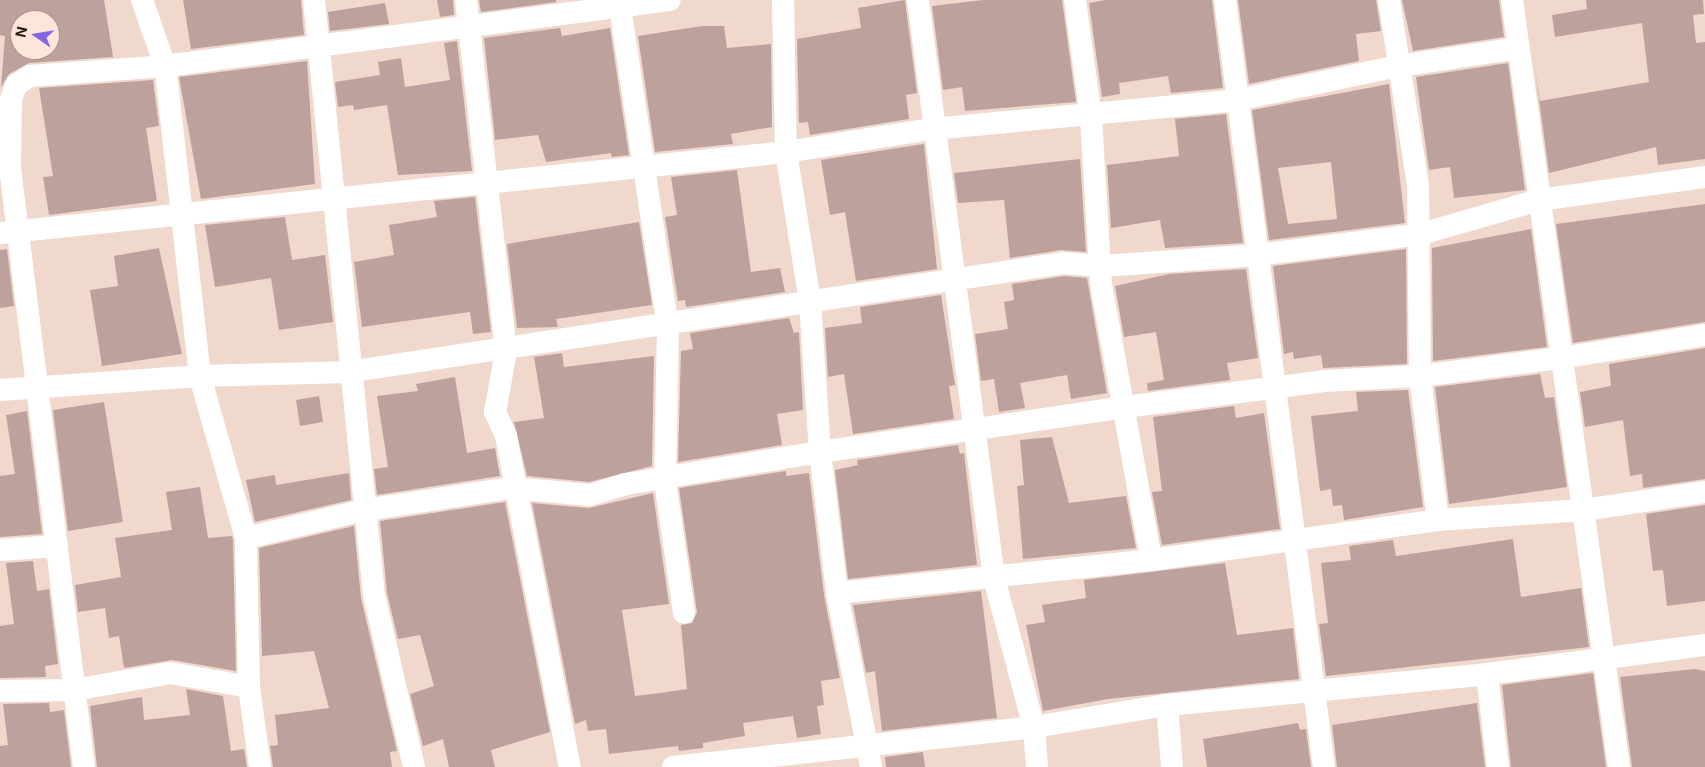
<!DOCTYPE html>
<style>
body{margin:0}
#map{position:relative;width:1705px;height:767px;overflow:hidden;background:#f1d8cd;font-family:Inter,sans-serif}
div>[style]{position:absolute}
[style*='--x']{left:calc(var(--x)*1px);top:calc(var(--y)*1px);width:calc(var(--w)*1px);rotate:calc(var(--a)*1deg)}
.building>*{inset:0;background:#bca19d}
.minor>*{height:22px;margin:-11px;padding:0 11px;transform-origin:11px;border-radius:11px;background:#fff}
span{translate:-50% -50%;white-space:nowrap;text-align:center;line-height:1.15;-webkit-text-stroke:4px #fee5da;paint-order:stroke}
.north{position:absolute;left:10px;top:10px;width:50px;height:50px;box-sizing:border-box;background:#fee5da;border:1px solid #a7948c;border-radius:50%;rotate:283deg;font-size:14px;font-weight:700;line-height:20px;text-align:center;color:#241b17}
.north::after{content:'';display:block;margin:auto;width:18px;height:22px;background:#8564df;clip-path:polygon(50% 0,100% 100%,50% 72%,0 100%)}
</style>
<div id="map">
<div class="building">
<i style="clip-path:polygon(evenodd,0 0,104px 0,113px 57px,29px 63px,9px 74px,1px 87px,5px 36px,0 35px,0 0,20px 20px,50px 20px,50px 50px,20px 50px,20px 20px)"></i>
<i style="clip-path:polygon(183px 0,301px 0,304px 35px,191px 49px)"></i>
<i style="clip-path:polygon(437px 0,453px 0,454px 15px,440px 17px)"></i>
<i style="clip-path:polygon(479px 0,556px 0,556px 2px,481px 12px)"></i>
<i style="clip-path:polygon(905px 0,917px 93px,906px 95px,909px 119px,810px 135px,808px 122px,799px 123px,797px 39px,861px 28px,858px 8px)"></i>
<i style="clip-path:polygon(983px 0,1062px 0,1076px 102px,965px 111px,962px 87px,943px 90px,932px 6px)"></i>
<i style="clip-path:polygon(1105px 0,1212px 0,1223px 88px,1171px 93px,1168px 76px,1119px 83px,1120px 94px,1102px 97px,1089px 3px)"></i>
<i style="clip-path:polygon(1238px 0,1376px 0,1381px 31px,1356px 34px,1359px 61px,1249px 84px)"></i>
<i style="clip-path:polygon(1402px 0,1499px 0,1504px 37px,1413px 51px)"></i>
<i style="clip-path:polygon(1586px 0,1703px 0,1704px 14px,1693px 15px,1696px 43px,1705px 42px,1705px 159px,1658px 165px,1656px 147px,1549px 173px,1535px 70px,1540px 101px,1649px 82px,1642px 23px,1555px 37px,1552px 15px,1587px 9px)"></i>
<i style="clip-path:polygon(385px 3px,389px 24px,330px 31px,328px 12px)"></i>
<i style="clip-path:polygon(702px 26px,724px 26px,727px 48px,771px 44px,772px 127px,731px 134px,733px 144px,655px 152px,638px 36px)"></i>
<i style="clip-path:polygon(560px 28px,562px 36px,610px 28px,629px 155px,612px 157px,611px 153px,546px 162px,538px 135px,495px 140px,484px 38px)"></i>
<i style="clip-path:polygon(457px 41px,472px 171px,398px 175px,387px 105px,354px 110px,353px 105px,338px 107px,335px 82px,380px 75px,378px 62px,401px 58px,405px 87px,450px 80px,444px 43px)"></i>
<i style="clip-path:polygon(307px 61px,315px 184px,201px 199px,179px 77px)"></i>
<i style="clip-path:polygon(1508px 63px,1525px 190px,1454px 198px,1450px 167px,1429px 170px,1416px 77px)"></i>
<i style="clip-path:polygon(153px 80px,159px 126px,146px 128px,157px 201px,49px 215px,43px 177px,53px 176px,39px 88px)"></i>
<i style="clip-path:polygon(evenodd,1389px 84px,1405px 223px,1269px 240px,1252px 110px,1389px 84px,1331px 162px,1337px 219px,1288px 224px,1278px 168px,1331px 162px)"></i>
<i style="clip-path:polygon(1226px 114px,1243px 243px,1165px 248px,1160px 220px,1111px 228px,1107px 165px,1179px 156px,1175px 119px)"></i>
<i style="clip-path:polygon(924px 144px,937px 269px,856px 281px,845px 212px,830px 215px,821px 160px)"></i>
<i style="clip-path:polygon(1080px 159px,1086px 252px,1061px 250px,1010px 258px,1004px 200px,958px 203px,954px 173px)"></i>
<i style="clip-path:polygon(737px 170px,751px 272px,780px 268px,785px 292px,686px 307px,685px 300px,678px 301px,665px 217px,677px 215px,671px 177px)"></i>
<i style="clip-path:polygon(475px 197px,491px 332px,473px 334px,470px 312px,362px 327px,354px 262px,394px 255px,389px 225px,437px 217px,434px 201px)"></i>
<i style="clip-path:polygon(1705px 204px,1705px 322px,1573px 343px,1556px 224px)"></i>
<i style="clip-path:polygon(285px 217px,292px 260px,325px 255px,333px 322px,279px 330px,271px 278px,215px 287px,205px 225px)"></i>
<i style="clip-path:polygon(639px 222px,652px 305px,556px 319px,558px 327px,517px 328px,507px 244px)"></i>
<i style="clip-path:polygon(1531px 229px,1547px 347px,1433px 361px,1432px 248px)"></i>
<i style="clip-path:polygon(159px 248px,182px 354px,102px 366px,90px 290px,118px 286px,114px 256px)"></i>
<i style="clip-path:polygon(7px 249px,14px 306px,0 308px,0 250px)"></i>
<i style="clip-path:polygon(1406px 249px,1407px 364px,1323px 368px,1321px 355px,1294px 359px,1293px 352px,1284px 354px,1273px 266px)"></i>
<i style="clip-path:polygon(1246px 269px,1258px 358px,1227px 363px,1230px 380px,1148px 391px,1147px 383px,1164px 380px,1156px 332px,1124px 337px,1115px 286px,1169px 274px)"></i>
<i style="clip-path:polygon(1064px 276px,1087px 278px,1107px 393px,1071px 399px,1067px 375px,1020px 383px,1025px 408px,999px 412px,994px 379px,981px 381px,975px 334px,1008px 329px,1004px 302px,1014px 300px,1012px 284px)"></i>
<i style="clip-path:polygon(941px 295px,955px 385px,949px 386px,954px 419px,853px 434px,844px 374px,828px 377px,825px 328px,862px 323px,860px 307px)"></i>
<i style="clip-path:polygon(789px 318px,794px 333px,799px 332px,803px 410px,777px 414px,782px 445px,678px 462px,681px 351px,693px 349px,690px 333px)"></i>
<i style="clip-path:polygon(1705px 348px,1705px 479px,1643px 488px,1642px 474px,1630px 476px,1623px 420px,1585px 427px,1580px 392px,1611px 386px,1609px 364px)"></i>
<i style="clip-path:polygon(562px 353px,564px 367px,654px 356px,652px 466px,589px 482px,527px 476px,514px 422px,544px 418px,534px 357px)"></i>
<i style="clip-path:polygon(1540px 374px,1545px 398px,1554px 397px,1567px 487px,1449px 504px,1435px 387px)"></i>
<i style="clip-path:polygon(455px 377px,467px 453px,495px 448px,500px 476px,377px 495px,374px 469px,388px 467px,377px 396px,418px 391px,416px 384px)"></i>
<i style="clip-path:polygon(1408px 390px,1423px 507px,1344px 520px,1342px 505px,1333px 506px,1331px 489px,1320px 491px,1311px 416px,1358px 411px,1356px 392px)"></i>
<i style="clip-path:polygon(319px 396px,323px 422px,300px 426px,296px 400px)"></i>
<i style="clip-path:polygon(104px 402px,123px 522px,68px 531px,53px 410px)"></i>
<i style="clip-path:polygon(1234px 406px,1236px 418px,1264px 413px,1280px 529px,1162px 545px,1152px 492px,1162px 491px,1153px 417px)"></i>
<i style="clip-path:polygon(27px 411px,42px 534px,0 537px,0 476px,15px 474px,6px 415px)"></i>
<i style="clip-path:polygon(1052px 437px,1069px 503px,1126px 496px,1136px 548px,1023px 559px,1017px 486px,1024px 485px,1020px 440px)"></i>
<i style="clip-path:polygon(958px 445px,960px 454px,964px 453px,977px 565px,848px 579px,835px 470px,858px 465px,857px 460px)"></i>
<i style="clip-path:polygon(786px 471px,786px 476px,809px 473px,824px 595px,840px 678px,821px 681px,824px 705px,817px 706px,821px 734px,797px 738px,793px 716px,743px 723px,745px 736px,703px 743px,703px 748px,679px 751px,678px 746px,609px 754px,606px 729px,588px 731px,586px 720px,575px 724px,532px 503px,589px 508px,653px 493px,669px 604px,622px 610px,635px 696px,660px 693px,687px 689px,681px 625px,692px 623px,697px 612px,679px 488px)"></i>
<i style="clip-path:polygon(349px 473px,351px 500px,255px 522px,246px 480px,275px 475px,276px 485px)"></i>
<i style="clip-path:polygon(200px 487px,208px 538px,232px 536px,233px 540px,236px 671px,172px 660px,124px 668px,119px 636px,109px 638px,105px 608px,78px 612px,75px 585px,121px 577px,115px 538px,172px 530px,166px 492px)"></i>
<i style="clip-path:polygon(505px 502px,550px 732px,491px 750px,495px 767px,449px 767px,443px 739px,423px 746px,410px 694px,434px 686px,420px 635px,398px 639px,387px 593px,380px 521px)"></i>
<i style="clip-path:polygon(1705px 505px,1705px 601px,1667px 606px,1663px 570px,1653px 571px,1646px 514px)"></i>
<i style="clip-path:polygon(354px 526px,361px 598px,397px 751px,390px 752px,392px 767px,273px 767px,270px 746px,278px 745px,275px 715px,329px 708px,314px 651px,262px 656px,259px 548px)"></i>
<i style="clip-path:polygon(1513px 539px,1521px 597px,1581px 588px,1589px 647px,1326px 676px,1319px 624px,1328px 623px,1321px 563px,1351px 560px,1349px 546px,1393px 540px,1396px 556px)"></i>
<i style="clip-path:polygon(33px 561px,37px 591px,49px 589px,58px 664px,45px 666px,46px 677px,0 678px,0 626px,14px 624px,6px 563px)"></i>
<i style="clip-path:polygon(1225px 563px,1237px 635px,1293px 628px,1299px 679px,1108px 699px,1043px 711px,1026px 625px,1045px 622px,1042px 605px,1086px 598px,1084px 580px)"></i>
<i style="clip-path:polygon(981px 591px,997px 718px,882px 731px,875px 671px,866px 673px,853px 605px)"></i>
<i style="clip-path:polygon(1695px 669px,1705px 671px,1705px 767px,1632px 767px,1620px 677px)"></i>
<i style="clip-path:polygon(1593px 673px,1606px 767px,1511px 767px,1502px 685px)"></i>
<i style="clip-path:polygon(186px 689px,223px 696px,231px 751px,244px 749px,247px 767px,97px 767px,90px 706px,142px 697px,144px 720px,190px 715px)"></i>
<i style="clip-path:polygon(49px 703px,50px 712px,64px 710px,71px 767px,0 767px,0 746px,8px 745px,3px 704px)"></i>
<i style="clip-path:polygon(1477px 703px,1485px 767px,1337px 767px,1332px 725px)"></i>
<i style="clip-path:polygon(1298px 723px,1300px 730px,1306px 729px,1311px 767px,1207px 767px,1203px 739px)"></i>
<i style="clip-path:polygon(923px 752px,925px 767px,886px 767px,885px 757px)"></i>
</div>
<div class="minor">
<i style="--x:314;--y:0;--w:598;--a:84.24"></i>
<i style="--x:374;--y:595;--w:177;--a:76.9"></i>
<i style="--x:466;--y:0;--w:353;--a:83.5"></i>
<i style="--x:506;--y:351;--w:62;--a:100.2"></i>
<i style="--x:495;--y:412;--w:26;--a:65"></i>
<i style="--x:506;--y:436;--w:337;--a:79.1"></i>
<i style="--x:619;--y:0;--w:330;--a:81.5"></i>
<i style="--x:668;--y:326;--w:155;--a:91.1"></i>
<i style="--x:665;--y:481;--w:133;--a:81.8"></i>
<i style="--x:783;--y:0;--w:152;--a:88.9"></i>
<i style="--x:786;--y:152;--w:152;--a:80.9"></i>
<i style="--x:810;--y:302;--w:150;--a:86.2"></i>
<i style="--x:820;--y:452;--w:142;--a:83.1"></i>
<i style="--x:837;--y:593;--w:177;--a:78.9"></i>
<i style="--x:918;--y:0;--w:583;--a:82.51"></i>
<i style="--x:994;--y:578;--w:154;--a:75"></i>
<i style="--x:1034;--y:727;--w:40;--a:85.7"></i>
<i style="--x:1075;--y:0;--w:118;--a:82.2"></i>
<i style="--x:1091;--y:117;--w:167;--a:86.6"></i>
<i style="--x:1101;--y:284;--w:280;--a:79.7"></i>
<i style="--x:1225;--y:0;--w:773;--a:82.65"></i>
<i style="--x:1389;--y:0;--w:188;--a:81.1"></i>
<i style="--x:1418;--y:186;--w:190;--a:89.4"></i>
<i style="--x:1420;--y:376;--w:145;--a:82.9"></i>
<i style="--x:1512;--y:0;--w:774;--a:82.06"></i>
<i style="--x:0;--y:233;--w:790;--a:-5.88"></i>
<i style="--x:786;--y:152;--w:148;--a:-9"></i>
<i style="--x:932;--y:129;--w:306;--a:-5.4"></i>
<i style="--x:1237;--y:100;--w:166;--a:-11.9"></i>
<i style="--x:1399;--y:66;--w:120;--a:-8.6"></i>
<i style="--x:0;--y:390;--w:200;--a:-4"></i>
<i style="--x:200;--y:376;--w:148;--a:-1.5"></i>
<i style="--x:348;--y:372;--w:723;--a:-8.67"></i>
<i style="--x:1063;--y:263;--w:40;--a:4.3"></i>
<i style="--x:1103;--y:266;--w:155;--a:-4.1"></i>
<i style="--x:1258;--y:255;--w:164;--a:-7.3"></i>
<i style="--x:1421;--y:234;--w:123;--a:-16.1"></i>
<i style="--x:1539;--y:200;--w:168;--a:-7.9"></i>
<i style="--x:246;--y:538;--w:121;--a:-13.3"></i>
<i style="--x:364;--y:510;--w:150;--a:-8.5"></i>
<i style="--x:512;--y:488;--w:78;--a:5.1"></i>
<i style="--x:590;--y:495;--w:38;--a:-17"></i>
<i style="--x:626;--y:484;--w:197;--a:-9.4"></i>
<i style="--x:820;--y:452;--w:308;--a:-8.4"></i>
<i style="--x:1125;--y:407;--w:201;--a:-7.4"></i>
<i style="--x:1324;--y:381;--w:96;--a:-3"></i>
<i style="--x:1420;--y:376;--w:142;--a:-7.3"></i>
<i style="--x:1561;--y:358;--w:146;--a:-9.1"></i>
<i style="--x:0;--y:550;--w:57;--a:-4"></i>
<i style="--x:837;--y:593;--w:316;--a:-6"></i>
<i style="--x:1151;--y:560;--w:290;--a:-7.9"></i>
<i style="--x:1438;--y:520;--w:146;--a:-3.9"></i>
<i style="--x:1584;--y:510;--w:122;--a:-8.5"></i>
<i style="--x:1487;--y:674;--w:94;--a:83.3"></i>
<i style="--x:0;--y:691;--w:74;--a:-0.8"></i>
<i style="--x:74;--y:690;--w:97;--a:-10"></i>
<i style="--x:170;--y:673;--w:80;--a:10"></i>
<i style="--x:1167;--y:705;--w:62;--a:85.4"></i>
<i style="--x:84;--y:767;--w:604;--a:-97.04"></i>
<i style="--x:10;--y:168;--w:69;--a:-89.2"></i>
<i style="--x:11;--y:99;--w:15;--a:-70"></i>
<i style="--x:16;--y:85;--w:17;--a:-33"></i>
<i style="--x:30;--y:76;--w:135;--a:-4.2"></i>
<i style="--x:165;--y:66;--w:70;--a:-109.2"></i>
<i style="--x:260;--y:767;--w:81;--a:-97.8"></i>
<i style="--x:249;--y:687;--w:149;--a:-91.2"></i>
<i style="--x:246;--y:538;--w:168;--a:-105.9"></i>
<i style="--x:200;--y:376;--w:312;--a:-96.4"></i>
<i style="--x:165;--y:66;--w:509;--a:-7.45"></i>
<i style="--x:673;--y:767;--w:363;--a:-6.3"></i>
<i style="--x:1034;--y:727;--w:135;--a:-9.4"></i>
<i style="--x:1167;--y:705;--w:321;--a:-5.5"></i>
<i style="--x:1487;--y:674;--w:220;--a:-7.6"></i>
</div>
<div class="north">N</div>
</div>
